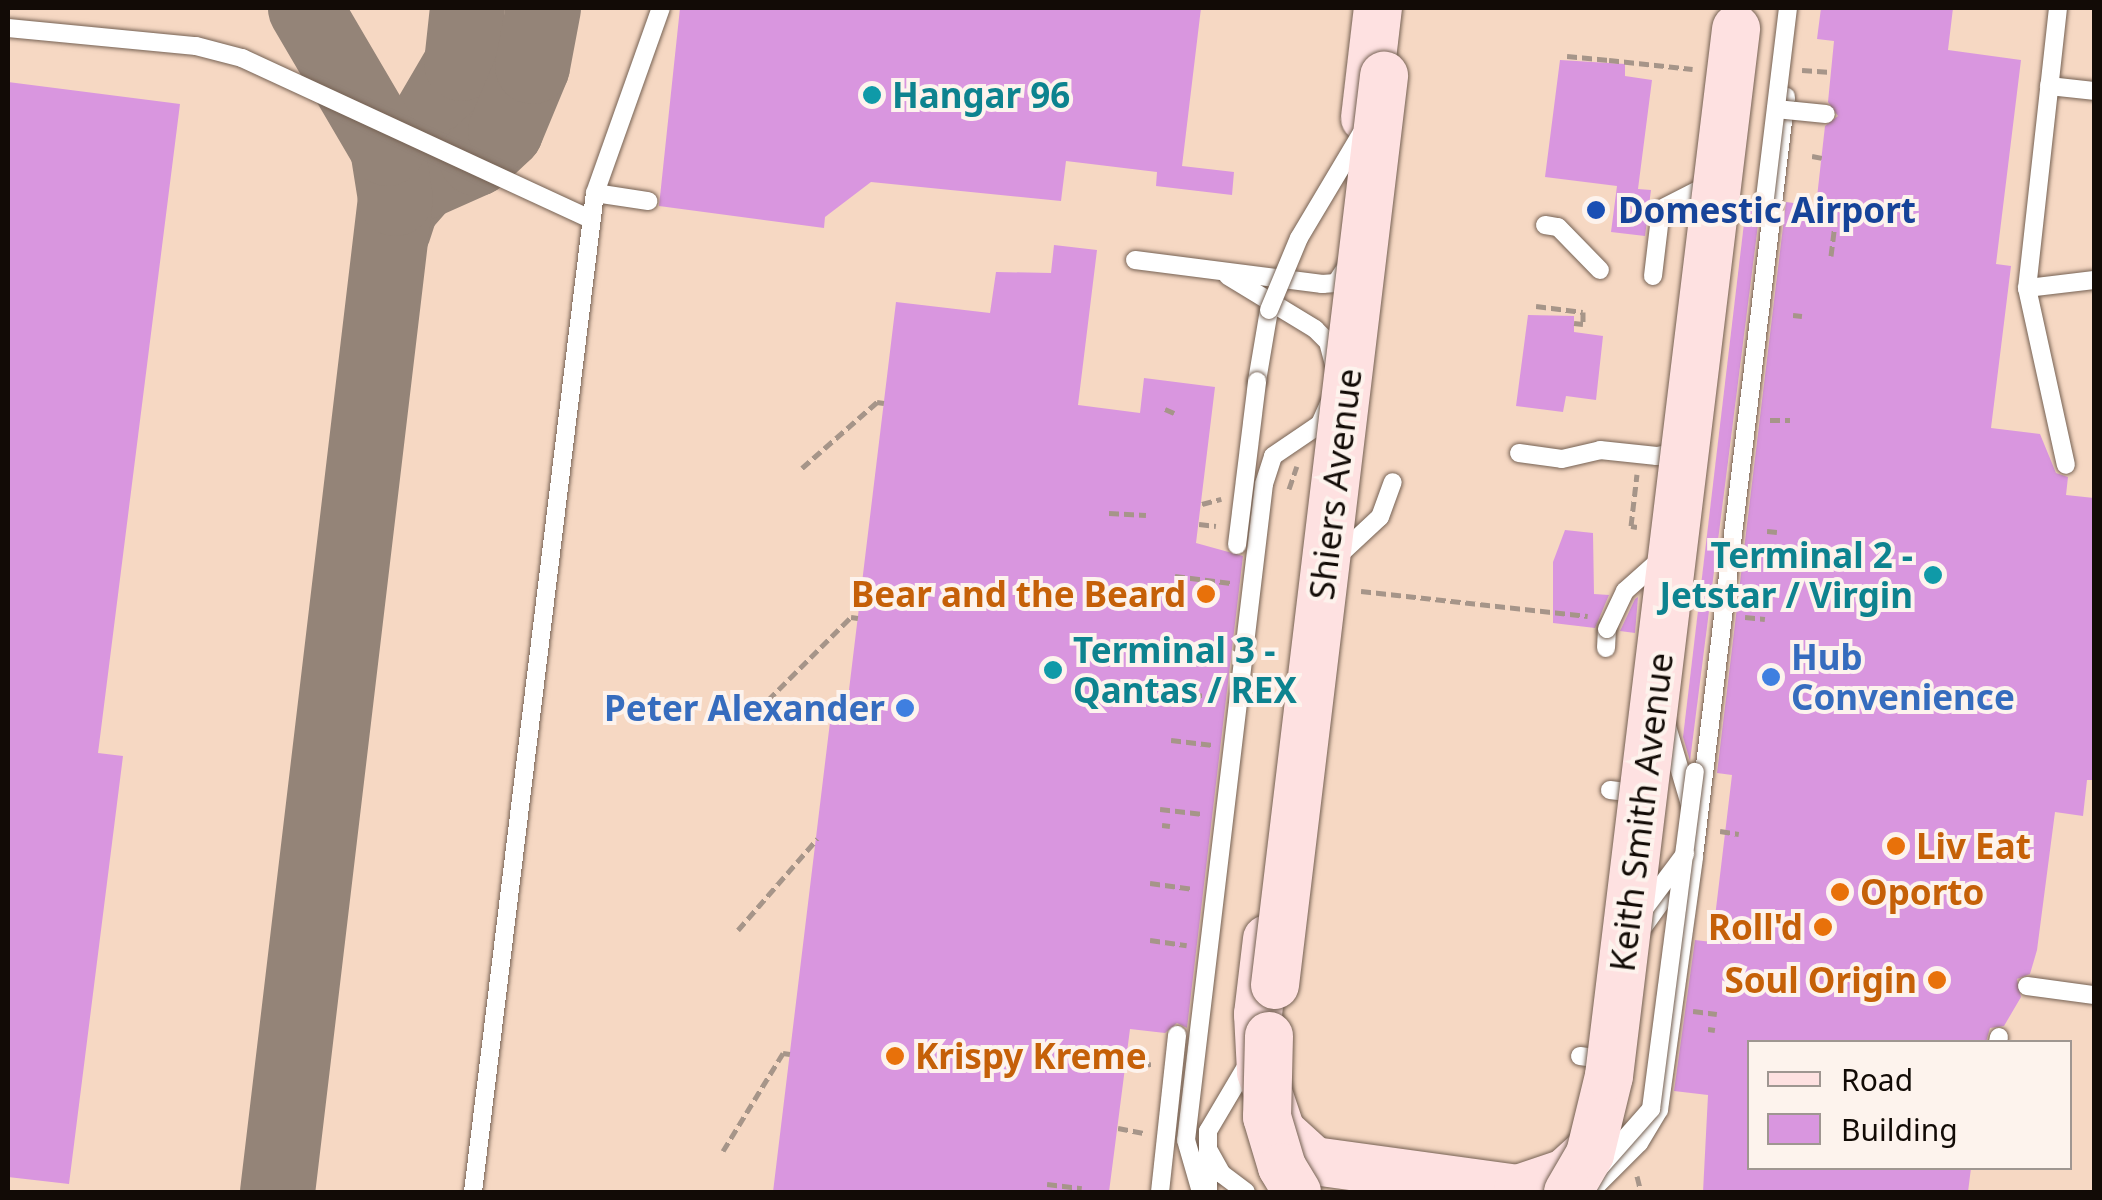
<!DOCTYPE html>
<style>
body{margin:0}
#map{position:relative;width:2102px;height:1200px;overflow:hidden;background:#fae3d3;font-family:"Noto Sans",sans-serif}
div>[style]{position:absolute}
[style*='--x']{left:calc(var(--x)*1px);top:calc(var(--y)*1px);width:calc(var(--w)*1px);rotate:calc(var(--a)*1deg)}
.built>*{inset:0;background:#f6d8c3}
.taxiway>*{height:75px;margin:-37.5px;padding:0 37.5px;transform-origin:37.5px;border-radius:37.5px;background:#948478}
.building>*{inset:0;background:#d996df}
.path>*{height:5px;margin-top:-2.5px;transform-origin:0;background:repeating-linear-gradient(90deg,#a69589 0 10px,transparent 0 15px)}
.roads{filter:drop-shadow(0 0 2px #756153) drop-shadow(0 0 2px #756153)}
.lane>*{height:18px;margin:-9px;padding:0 9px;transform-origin:9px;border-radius:9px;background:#fff}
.secondary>*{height:48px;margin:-24px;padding:0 24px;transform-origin:24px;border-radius:24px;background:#fee1e1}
.bridges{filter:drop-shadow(0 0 2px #756153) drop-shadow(0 0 2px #756153)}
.lane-bridge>*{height:18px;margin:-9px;padding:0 9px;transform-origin:9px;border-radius:9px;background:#fff}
.secondary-bridge>*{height:48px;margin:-24px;padding:0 24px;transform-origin:24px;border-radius:24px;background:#fee1e1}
.dots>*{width:28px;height:28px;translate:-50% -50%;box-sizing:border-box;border:5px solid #fdf3ed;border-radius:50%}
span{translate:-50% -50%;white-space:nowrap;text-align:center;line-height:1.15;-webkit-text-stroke:8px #fdf3ed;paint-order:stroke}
.culture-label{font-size:35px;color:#0d838f;font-weight:700}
.left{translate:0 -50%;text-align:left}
.right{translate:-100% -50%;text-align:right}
.transit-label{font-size:35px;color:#164399;font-weight:700}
.street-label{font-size:35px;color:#120b06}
.food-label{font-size:35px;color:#c56008;font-weight:700}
.shop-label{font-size:35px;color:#366cbe;font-weight:700}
.frame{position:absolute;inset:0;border:10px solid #120b06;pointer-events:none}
.legend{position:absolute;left:1747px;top:1040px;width:325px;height:130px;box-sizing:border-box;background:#fdf3ed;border:2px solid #9f9691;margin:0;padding:12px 18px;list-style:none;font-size:30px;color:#120b06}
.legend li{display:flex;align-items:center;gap:20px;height:50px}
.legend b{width:50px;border:2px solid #9f9691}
</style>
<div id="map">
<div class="built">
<i style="clip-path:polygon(evenodd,8px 8px,2094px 8px,2094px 1192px,8px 1192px,8px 8px,1750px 1042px,2070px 1042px,2070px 1168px,1750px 1168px,1750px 1042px)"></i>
</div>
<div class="taxiway">
<i style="--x:395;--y:198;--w:42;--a:-75"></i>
<i style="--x:406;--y:157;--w:109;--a:-59.7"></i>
<i style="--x:461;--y:63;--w:55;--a:-83.8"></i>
<i style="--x:393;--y:230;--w:25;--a:-72"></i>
<i style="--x:401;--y:206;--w:32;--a:-49"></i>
<i style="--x:422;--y:182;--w:59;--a:-24"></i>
<i style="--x:476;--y:158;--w:40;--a:-43"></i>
<i style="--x:505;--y:131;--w:70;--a:-67.4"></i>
<i style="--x:532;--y:66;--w:59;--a:-79.3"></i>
<i style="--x:277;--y:1192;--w:1001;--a:-83.23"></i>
<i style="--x:395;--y:198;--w:51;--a:-99.1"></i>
<i style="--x:387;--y:148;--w:162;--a:-120.4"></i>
</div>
<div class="building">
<i style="clip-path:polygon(680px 8px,1201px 8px,1182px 166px,1234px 172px,1232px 195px,1156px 186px,1157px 172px,1066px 161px,1061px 201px,871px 182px,825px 217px,824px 228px,659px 206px)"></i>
<i style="clip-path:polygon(1821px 8px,1953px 8px,1948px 50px,2021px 60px,1996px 264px,2011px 266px,1991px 428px,2040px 434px,2056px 473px,2068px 477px,2066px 495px,2094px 498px,2094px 780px,2087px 780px,2083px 816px,2055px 812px,2037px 950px,2030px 974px,2017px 979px,2021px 997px,2004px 1026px,1990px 1028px,1986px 1042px,1750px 1042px,1750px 1168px,1971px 1168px,1968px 1192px,1703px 1192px,1708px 1095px,1674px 1091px,1695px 940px,1712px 942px,1732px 775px,1717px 773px,1786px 202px,1816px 206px,1825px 126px,1838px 116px,1828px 102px,1834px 41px,1817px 39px)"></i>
<i style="clip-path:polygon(1560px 60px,1625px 64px,1625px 76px,1652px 80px,1638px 189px,1651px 190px,1645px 236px,1611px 232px,1617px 186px,1545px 177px)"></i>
<i style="clip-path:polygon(8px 82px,180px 104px,98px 753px,123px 756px,69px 1184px,8px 1177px)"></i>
<i style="clip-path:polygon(1747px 198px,1760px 209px,1690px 761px,1683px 737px)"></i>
<i style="clip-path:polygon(1054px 245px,1097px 250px,1078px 405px,1140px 413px,1144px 378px,1215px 387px,1196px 543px,1243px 556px,1187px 1028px,1177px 1023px,1165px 1033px,1130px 1029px,1109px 1192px,773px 1192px,830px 722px,845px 723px,896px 302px,990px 313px,996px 272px,1051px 273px)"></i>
<i style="clip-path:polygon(1528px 315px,1574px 316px,1574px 332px,1603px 336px,1596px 400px,1566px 396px,1563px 412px,1516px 406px)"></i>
<i style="clip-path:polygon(1565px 530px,1593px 533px,1594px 594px,1609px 595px,1595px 628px,1553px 623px,1553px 562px)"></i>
<i style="clip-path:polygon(1638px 597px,1635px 633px,1620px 631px,1635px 599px)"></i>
</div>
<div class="path">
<i style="--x:1567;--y:56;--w:42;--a:5.4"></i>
<i style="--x:1609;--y:60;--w:84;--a:6.1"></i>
<i style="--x:1802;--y:70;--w:29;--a:4"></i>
<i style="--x:1812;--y:156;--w:10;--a:11"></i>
<i style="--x:1831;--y:256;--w:35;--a:-83"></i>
<i style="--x:1536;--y:306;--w:47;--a:7.3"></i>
<i style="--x:1583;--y:312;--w:12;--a:90"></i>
<i style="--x:1583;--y:324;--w:9;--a:-174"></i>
<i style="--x:1793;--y:315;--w:9;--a:6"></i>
<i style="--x:1165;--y:409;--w:10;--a:24"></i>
<i style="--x:1770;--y:420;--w:20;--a:0"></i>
<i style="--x:802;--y:468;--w:100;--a:-41.3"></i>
<i style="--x:877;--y:402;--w:7;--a:8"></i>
<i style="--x:1289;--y:489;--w:24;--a:-71"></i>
<i style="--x:1202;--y:504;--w:20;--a:-15"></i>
<i style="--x:1109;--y:513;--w:37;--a:3"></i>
<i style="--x:1199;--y:524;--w:17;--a:7"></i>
<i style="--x:1637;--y:527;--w:6;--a:-171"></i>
<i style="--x:1631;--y:526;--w:52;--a:-83.4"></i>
<i style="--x:1767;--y:531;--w:10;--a:6"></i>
<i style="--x:1175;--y:576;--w:56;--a:7.1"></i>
<i style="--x:1361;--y:591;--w:228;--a:6.3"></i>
<i style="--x:1745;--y:617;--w:20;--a:6"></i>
<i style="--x:1177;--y:692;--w:41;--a:8.3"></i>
<i style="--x:768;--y:700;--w:117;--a:-45"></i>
<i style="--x:851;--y:617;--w:7;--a:8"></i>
<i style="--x:1171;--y:740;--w:42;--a:6.8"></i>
<i style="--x:1160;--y:809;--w:43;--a:6.6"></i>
<i style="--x:1162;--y:825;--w:8;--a:7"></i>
<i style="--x:1720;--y:831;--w:19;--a:9"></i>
<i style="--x:1150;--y:883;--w:44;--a:7.8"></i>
<i style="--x:738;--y:930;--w:121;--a:-49"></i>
<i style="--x:1150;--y:940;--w:37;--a:8"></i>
<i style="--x:1693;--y:1011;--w:24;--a:7"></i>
<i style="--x:1708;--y:1029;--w:7;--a:8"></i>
<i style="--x:1126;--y:1061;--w:27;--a:8"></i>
<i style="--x:1118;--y:1128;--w:26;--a:11"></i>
<i style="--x:723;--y:1151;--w:115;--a:-58.5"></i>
<i style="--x:783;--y:1053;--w:7;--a:8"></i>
<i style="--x:1637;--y:1176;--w:16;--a:76"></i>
<i style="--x:1047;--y:1184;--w:35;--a:7"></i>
</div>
<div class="roads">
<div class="lane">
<i style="--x:2058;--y:8;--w:282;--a:96.3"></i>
<i style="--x:2027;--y:288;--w:181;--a:77.6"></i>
<i style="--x:8;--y:28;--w:189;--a:5.5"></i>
<i style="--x:196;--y:46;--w:48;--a:14.6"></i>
<i style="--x:242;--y:58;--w:384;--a:24.8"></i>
<i style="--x:2049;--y:86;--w:45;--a:6.3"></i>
<i style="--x:595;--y:193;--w:54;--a:8.6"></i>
<i style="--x:1545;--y:225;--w:13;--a:9"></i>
<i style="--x:1558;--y:227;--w:60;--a:45.7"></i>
<i style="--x:1135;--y:260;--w:189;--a:7.3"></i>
<i style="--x:1322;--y:284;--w:14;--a:-4"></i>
<i style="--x:1336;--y:283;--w:20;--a:-57"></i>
<i style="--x:1228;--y:276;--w:102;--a:31.3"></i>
<i style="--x:1315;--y:329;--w:18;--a:45"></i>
<i style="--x:1328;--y:342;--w:24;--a:75"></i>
<i style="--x:1653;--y:276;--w:67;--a:-83.2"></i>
<i style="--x:1661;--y:209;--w:55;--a:-27"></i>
<i style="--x:2027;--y:288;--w:67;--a:-6.8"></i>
<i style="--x:1257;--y:381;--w:72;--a:-80.4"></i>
<i style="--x:1519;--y:453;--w:43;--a:7.9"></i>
<i style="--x:1562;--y:459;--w:39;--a:-13"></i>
<i style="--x:1600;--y:450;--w:57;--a:6"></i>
<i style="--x:1657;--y:456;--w:25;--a:-11"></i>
<i style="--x:1606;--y:648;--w:19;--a:-87"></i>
<i style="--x:1666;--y:723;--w:89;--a:73.6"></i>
<i style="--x:1610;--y:790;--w:32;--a:7"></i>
<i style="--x:1641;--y:930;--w:91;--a:-54.4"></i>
<i style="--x:1694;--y:856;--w:765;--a:-83.09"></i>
<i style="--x:2027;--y:986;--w:68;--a:7.7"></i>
<i style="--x:1998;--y:1042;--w:5;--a:-79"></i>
<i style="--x:1580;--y:1056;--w:30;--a:8"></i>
<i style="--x:1208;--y:1149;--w:29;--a:61"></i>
<i style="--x:1222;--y:1174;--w:30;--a:37"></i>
<i style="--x:473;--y:1192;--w:1006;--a:-83.04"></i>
<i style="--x:595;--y:193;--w:196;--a:-70.4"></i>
<i style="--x:1201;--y:1192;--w:54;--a:-106.1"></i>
<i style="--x:1186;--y:1140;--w:661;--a:-83.22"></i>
<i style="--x:1264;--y:484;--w:29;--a:-72"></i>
<i style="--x:1273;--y:456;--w:57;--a:-34.2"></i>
<i style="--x:1320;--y:424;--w:22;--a:-66"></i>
<i style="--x:1208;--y:1192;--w:61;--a:-90"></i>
<i style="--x:1208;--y:1131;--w:77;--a:-59.4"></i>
<i style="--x:1590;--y:1192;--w:69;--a:-45"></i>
<i style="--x:1639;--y:1143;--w:39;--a:-59"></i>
<i style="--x:1659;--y:1110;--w:255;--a:-82.1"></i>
</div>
<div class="secondary">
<i style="--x:1365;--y:118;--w:111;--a:-83.3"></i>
<i style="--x:1267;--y:939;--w:76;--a:96.8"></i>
<i style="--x:1258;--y:1014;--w:58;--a:87"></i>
<i style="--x:1261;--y:1072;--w:62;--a:71.3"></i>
<i style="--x:1281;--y:1131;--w:45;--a:42.3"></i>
<i style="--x:1314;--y:1161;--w:206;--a:7.8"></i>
<i style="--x:1518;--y:1189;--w:50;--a:-18.8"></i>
<i style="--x:1565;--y:1173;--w:45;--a:-42.3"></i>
</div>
</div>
<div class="bridges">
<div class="lane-bridge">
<i style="--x:1776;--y:109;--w:50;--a:5.7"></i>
<i style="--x:1765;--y:198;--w:191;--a:-83.1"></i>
<i style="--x:1269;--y:310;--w:78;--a:-67.4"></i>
<i style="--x:1299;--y:238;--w:121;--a:-59.2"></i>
<i style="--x:1237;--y:545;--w:165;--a:-83"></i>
<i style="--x:1338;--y:556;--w:57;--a:-42.9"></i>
<i style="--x:1380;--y:517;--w:37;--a:-70"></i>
<i style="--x:1607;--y:629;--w:42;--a:-64.7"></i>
<i style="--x:1625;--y:591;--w:50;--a:-41.7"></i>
<i style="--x:1641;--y:913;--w:74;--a:-53.3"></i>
<i style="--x:1599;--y:1168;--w:79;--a:-48.6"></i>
<i style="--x:1651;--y:1109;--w:340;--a:-82.6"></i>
<i style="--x:1160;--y:1192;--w:158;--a:-83.8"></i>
</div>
<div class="secondary-bridge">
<i style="--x:1275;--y:985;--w:916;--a:-83.16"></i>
<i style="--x:1269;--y:1036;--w:81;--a:91.4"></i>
<i style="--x:1267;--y:1117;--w:52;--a:73.3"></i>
<i style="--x:1282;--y:1167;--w:29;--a:59"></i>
<i style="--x:1568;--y:1192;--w:44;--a:-59.9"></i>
<i style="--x:1590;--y:1154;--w:80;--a:-76.3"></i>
<i style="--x:1609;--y:1076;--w:1055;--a:-83.08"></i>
</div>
</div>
<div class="dots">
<i style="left:872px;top:95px;background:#0f9aa8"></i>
<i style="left:1596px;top:210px;background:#1a4fb4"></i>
<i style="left:1933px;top:575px;background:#0f9aa8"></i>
<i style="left:1206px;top:594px;background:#e8710a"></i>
<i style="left:1053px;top:670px;background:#0f9aa8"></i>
<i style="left:1771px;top:677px;background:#3f7fe0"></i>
<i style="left:905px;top:708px;background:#3f7fe0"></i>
<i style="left:1896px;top:846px;background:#e8710a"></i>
<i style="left:1840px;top:892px;background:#e8710a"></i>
<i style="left:1823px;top:927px;background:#e8710a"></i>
<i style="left:1937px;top:980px;background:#e8710a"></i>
<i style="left:895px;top:1056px;background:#e8710a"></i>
</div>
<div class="culture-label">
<span class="left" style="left:892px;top:95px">Hangar 96</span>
<span class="right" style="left:1913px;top:575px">Terminal 2 -<br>Jetstar / Virgin</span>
<span class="left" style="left:1073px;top:670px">Terminal 3 -<br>Qantas / REX</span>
</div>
<div class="transit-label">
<span class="left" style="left:1618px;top:210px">Domestic Airport</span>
</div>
<div class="street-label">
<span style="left:1335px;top:484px;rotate:-83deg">Shiers Avenue</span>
<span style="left:1641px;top:812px;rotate:-83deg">Keith Smith Avenue</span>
</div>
<div class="food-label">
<span class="right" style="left:1186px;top:594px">Bear and the Beard</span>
<span class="left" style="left:1916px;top:846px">Liv Eat</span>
<span class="left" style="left:1860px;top:892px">Oporto</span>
<span class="right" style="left:1803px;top:927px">Roll'd</span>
<span class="right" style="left:1917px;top:980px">Soul Origin</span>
<span class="left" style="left:915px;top:1056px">Krispy Kreme</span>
</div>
<div class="shop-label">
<span class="left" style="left:1791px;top:677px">Hub<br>Convenience</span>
<span class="right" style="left:885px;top:708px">Peter Alexander</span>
</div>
<div class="frame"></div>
<ul class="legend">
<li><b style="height:12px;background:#fee1e1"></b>Road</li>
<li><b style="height:28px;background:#d996df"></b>Building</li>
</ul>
</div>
